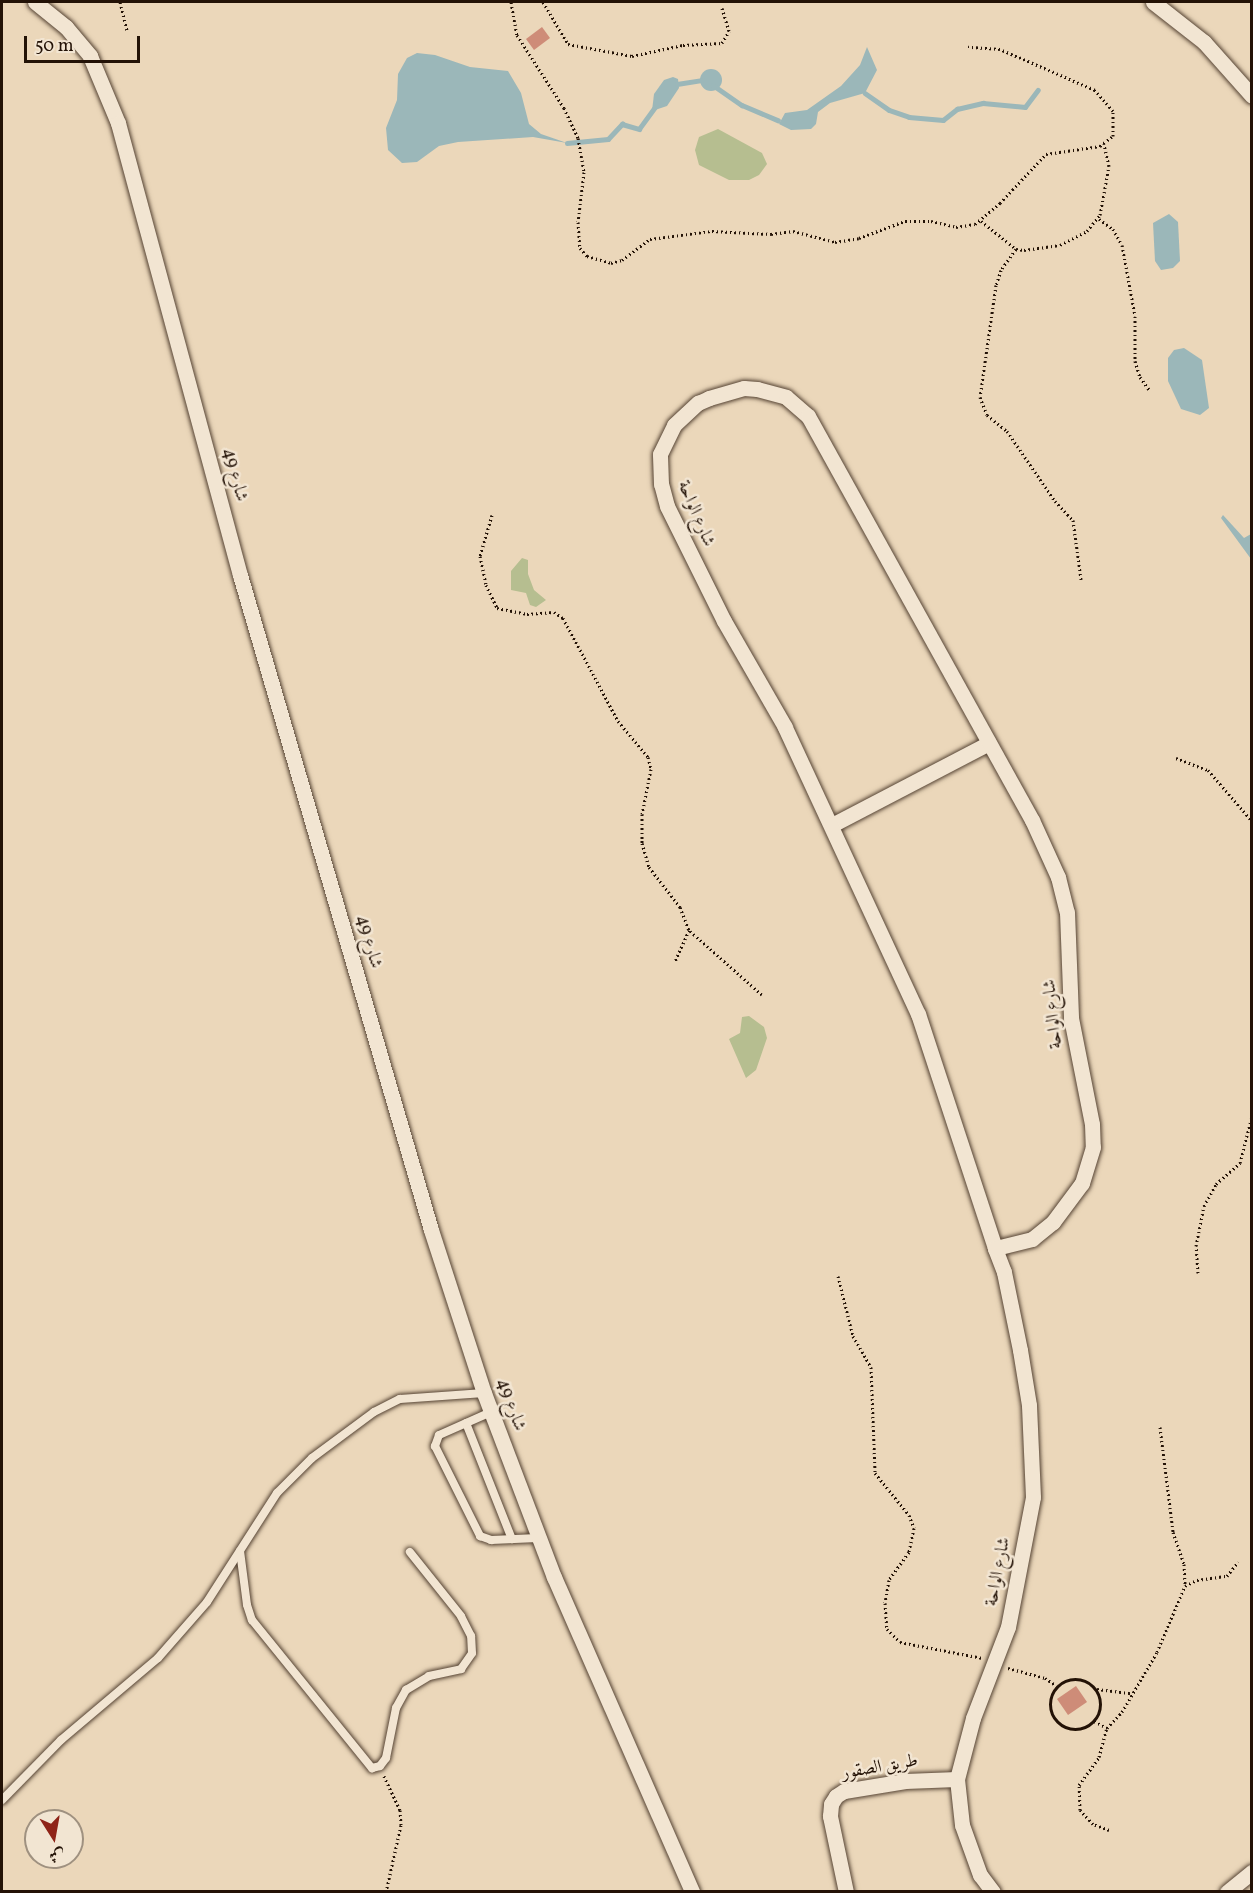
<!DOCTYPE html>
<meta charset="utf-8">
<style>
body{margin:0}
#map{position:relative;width:1253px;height:1893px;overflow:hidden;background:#ebd7ba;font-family:Vollkorn,Amiri,serif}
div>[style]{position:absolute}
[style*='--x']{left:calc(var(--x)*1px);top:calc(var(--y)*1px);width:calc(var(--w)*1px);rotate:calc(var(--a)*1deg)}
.green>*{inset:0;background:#b6be90}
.water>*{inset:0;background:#9bb7b9}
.round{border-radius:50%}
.stream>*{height:4.5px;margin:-2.25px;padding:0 2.25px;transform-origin:2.25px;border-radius:2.25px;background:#9bb7b9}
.building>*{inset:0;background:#ce8c78}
.path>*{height:3px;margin-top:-1.5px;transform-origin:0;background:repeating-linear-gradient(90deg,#231206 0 1.5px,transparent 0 4.5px)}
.path>.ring{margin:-1.5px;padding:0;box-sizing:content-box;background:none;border:3px solid #231206;border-radius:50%}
.roads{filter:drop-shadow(0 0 2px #554333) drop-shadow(0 0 2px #554333)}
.lane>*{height:8px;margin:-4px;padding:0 4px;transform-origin:4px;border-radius:4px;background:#f2e5d2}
.street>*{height:15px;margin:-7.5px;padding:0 7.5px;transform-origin:7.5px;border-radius:7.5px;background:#f2e5d2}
span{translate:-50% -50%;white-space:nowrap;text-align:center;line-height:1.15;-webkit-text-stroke:5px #f2e5d2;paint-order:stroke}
.street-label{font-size:18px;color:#231206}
.frame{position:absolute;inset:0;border:3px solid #231206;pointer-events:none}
.north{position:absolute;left:24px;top:1809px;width:60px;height:60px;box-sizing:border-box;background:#f2e5d2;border:2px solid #9f9180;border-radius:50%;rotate:169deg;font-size:16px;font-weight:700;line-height:24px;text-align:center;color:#231206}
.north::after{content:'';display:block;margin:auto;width:21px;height:27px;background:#8f2418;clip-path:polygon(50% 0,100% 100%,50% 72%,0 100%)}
.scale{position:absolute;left:24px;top:36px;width:116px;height:27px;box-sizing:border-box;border:3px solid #231206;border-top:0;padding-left:8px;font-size:18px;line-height:21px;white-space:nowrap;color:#231206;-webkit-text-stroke:4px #f2e5d2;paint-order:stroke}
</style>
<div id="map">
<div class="green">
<i style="clip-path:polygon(718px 129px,762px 153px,767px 164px,759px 175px,749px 180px,729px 180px,699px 165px,695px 150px,699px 137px)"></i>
<i style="clip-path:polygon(522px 558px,528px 560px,528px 574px,534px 590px,546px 600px,536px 607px,530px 605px,526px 593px,511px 590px,511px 571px)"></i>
<i style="clip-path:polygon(749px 1016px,764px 1027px,767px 1038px,756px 1070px,746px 1078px,729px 1039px,740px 1033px,742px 1017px)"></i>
</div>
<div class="water">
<i style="clip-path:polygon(867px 47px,877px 70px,865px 93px,830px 103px,818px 112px,816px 124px,811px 129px,791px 130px,779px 124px,785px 113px,807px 110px,841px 86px,860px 65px)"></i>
<i style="clip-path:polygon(417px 53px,435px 55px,470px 67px,508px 71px,521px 93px,529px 124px,541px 134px,567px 143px,533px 137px,458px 142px,439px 146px,417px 162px,402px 163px,388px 150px,386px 128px,397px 100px,398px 74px,407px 58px)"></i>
<i class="round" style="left:700px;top:69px;width:22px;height:22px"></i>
<i style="clip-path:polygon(673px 77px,678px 79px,679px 88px,667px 106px,652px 111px,654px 94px,664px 80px)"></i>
<i style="clip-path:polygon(1169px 214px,1178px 222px,1180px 261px,1173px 268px,1161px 270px,1155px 261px,1153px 223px)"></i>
<i style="clip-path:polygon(1184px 348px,1202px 360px,1209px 408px,1200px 415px,1181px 409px,1168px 381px,1168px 358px,1174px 350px)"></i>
<i style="clip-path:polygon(1223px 515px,1244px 538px,1251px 534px,1251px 559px,1221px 518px)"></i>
</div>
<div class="stream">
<i style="--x:677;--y:84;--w:26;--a:-9"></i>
<i style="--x:713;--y:85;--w:35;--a:35"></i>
<i style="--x:742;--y:105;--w:39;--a:23"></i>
<i style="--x:865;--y:93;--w:29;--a:35"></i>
<i style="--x:889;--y:110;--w:21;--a:19"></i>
<i style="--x:909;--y:117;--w:34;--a:5"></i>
<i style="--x:943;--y:120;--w:18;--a:-38"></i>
<i style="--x:957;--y:109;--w:27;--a:-13"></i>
<i style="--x:983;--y:103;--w:42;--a:5.4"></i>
<i style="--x:1025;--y:107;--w:21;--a:-53"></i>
<i style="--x:567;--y:143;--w:41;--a:-5.6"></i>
<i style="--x:608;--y:139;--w:21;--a:-47"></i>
<i style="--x:622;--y:124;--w:18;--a:16"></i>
<i style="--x:639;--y:129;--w:26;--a:-54"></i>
</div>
<div class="building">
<i style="clip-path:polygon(542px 27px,550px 38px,534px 50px,526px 39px)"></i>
<i style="clip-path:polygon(1076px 1686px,1087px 1702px,1068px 1715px,1057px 1699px)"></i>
</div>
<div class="path">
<i style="--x:120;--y:2;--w:30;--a:76"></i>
<i style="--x:511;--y:2;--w:34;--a:80"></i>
<i style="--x:517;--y:35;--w:87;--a:57.2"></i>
<i style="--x:564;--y:108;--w:33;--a:65"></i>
<i style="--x:578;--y:138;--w:35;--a:80"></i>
<i style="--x:584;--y:172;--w:50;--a:96.8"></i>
<i style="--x:578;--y:222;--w:26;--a:86"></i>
<i style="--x:580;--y:248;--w:11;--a:49"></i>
<i style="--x:587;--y:256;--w:25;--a:16"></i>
<i style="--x:611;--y:263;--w:11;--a:-15"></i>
<i style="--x:622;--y:260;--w:35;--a:-37"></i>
<i style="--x:650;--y:239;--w:63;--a:-7.4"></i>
<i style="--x:712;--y:231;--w:59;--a:2.9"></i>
<i style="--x:771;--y:234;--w:22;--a:-8"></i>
<i style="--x:793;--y:231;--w:43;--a:14.7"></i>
<i style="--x:835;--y:242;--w:24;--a:-9"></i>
<i style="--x:859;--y:238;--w:49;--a:-20.3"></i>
<i style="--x:905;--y:221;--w:26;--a:0"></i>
<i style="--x:931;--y:221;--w:26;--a:13"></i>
<i style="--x:956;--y:227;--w:19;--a:-9"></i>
<i style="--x:975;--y:224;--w:33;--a:-40"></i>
<i style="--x:1000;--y:203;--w:67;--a:-46.8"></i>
<i style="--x:1046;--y:154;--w:55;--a:-8.4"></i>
<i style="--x:1100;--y:146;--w:16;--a:-38"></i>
<i style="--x:1113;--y:136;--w:25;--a:-90"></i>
<i style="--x:1113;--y:111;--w:28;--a:-131"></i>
<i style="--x:1095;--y:90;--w:103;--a:-156.7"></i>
<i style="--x:1000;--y:49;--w:32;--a:-176"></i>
<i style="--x:543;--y:2;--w:49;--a:59.2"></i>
<i style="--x:568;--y:44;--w:65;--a:10.6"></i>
<i style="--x:632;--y:56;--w:52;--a:-12.2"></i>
<i style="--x:683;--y:45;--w:39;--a:-3"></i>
<i style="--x:722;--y:43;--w:14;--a:-60"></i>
<i style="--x:729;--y:31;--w:24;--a:-107"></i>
<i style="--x:1099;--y:219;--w:17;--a:36"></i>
<i style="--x:1113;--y:229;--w:18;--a:61"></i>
<i style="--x:1122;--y:245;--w:72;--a:79.6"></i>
<i style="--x:1135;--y:316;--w:45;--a:90"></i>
<i style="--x:1135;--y:361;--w:17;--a:73"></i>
<i style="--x:1140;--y:377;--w:17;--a:54"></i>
<i style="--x:981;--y:221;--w:45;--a:38.7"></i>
<i style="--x:1016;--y:249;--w:8;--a:7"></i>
<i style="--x:1024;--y:250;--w:36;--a:-8"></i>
<i style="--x:1060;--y:245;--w:30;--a:-27"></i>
<i style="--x:1087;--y:231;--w:21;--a:-51"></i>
<i style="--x:1100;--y:215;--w:50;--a:-79.6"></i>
<i style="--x:1109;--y:166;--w:23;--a:-103"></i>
<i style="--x:1016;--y:249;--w:26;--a:126"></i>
<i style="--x:1001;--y:270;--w:16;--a:108"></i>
<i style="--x:996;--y:285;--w:113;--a:98.1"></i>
<i style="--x:980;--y:397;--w:19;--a:69"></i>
<i style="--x:987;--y:415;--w:26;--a:39"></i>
<i style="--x:1007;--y:431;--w:85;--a:55.6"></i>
<i style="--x:1055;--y:501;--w:26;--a:47"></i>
<i style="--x:1073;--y:520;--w:60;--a:82.3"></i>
<i style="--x:492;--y:515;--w:43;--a:106.3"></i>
<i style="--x:480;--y:556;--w:30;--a:78"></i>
<i style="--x:486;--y:585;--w:25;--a:64"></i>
<i style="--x:497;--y:608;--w:31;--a:11"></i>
<i style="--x:527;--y:614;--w:27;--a:-4"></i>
<i style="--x:554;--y:612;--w:11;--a:34"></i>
<i style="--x:563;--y:618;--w:117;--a:61.9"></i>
<i style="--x:618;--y:721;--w:47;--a:50.2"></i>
<i style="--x:648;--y:757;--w:12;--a:76"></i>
<i style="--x:651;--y:769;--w:46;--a:101.3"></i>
<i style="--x:642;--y:814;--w:29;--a:90"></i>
<i style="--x:642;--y:843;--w:25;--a:74"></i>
<i style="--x:649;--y:867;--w:51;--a:52.2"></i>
<i style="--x:680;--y:907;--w:25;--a:69"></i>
<i style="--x:689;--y:930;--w:34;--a:114"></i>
<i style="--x:1176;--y:758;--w:34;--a:21"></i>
<i style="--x:1208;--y:770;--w:67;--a:49.2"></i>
<i style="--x:690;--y:931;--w:96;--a:41.6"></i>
<i style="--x:1198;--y:1273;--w:27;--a:-94"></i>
<i style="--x:1196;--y:1246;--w:41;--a:-78.7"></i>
<i style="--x:1204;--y:1206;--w:25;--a:-61"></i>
<i style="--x:1216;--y:1184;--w:32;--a:-41"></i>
<i style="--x:1240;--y:1163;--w:49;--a:-75.7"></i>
<i style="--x:838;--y:1276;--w:62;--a:76"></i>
<i style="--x:853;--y:1336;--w:36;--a:60"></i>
<i style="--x:871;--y:1367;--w:106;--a:87.8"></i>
<i style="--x:875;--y:1473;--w:54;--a:51"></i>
<i style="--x:909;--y:1515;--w:14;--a:69"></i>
<i style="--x:914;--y:1528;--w:25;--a:102"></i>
<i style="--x:909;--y:1552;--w:34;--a:126"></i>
<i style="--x:889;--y:1580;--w:23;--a:100"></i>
<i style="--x:885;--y:1603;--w:26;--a:86"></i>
<i style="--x:887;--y:1629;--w:18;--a:45"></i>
<i style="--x:900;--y:1642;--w:84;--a:11"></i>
<i style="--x:1160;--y:1427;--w:106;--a:82.9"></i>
<i style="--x:1173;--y:1532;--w:34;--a:71"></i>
<i style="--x:1184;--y:1564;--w:22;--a:87"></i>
<i style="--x:1008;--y:1668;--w:38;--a:15"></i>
<i style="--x:1045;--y:1678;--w:14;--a:34"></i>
<i class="ring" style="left:1050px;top:1679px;width:47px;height:47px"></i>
<i style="--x:1097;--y:1689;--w:34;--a:7"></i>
<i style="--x:1094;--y:1721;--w:15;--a:28"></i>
<i style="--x:384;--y:1776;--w:38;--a:65"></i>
<i style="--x:400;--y:1810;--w:15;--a:86"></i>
<i style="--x:401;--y:1825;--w:69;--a:102.6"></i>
<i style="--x:1109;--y:1830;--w:17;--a:-159"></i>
<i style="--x:1093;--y:1824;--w:19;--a:-133"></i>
<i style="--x:1080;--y:1810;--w:25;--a:-92"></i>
<i style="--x:1079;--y:1785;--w:34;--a:-54"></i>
<i style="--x:1099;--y:1757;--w:30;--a:-75"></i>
<i style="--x:1107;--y:1728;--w:22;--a:-47"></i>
<i style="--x:1122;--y:1712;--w:69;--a:-59.7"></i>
<i style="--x:1157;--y:1652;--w:72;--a:-67"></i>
<i style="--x:1185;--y:1586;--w:13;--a:-27"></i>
<i style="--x:1197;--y:1580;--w:30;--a:-8"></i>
<i style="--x:1227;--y:1576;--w:18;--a:-52"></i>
</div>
<div class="roads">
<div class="lane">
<i style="--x:491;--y:1412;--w:57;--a:156.1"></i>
<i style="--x:439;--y:1435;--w:12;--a:110"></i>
<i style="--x:435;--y:1446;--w:101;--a:63.4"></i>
<i style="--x:480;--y:1536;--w:12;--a:20"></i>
<i style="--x:491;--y:1540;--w:47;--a:-2.4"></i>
<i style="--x:466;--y:1423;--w:125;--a:68.4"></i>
<i style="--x:240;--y:1551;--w:54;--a:82.6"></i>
<i style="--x:247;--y:1605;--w:16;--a:72"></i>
<i style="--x:252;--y:1620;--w:191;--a:51"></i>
<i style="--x:372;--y:1768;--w:8;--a:-14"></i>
<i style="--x:380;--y:1766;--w:10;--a:-53"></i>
<i style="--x:386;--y:1758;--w:51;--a:-78.7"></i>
<i style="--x:396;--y:1708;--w:21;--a:-61"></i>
<i style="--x:406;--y:1690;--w:27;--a:-31"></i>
<i style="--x:429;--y:1676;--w:33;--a:-12"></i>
<i style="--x:461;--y:1669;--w:19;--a:-55"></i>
<i style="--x:472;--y:1653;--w:17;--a:-93"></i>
<i style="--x:471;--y:1636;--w:22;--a:-117"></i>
<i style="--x:461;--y:1616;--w:82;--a:-128.6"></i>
<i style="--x:2;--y:1800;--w:84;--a:-45.5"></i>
<i style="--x:61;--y:1740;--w:127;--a:-40.2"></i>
<i style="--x:158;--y:1658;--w:74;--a:-48.8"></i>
<i style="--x:207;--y:1602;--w:130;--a:-57.3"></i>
<i style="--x:277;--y:1493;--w:49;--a:-45"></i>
<i style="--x:312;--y:1458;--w:77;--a:-36.6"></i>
<i style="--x:374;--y:1412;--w:29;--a:-27"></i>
<i style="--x:400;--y:1399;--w:84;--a:-4.1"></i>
</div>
<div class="street">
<i style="--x:35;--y:2;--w:40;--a:39"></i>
<i style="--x:66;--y:27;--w:38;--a:50"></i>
<i style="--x:90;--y:56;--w:73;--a:67.3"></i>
<i style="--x:118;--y:123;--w:468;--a:74.9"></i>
<i style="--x:240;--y:575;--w:682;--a:73.74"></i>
<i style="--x:431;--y:1230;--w:171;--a:72"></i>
<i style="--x:484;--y:1393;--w:197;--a:69.2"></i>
<i style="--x:554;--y:1577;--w:344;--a:66.3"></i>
<i style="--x:1153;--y:2;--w:65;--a:38.1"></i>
<i style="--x:1204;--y:42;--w:72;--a:48.4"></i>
<i style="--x:832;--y:825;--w:177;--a:-27.6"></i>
<i style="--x:846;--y:1892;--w:78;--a:-101.9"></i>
<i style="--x:830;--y:1816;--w:12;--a:-85"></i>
<i style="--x:831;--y:1804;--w:9;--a:-58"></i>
<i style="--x:836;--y:1796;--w:9;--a:-32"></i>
<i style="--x:844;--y:1791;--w:62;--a:-9.3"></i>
<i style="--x:905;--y:1781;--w:52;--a:-2.2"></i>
<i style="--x:993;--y:1892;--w:21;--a:-127"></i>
<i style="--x:980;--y:1875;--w:53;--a:-109.8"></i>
<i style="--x:962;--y:1825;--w:46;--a:-96.2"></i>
<i style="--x:957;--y:1779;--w:63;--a:-75.3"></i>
<i style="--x:973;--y:1718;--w:97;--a:-69"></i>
<i style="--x:1008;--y:1627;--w:132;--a:-79.1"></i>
<i style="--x:1033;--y:1497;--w:92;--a:-92.5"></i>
<i style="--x:1029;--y:1405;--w:56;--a:-99.3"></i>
<i style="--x:1020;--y:1350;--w:80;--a:-101.6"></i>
<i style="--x:1004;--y:1272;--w:26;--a:-111"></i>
<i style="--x:995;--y:1248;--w:246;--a:-108.2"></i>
<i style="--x:918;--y:1014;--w:316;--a:-114.9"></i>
<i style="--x:785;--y:727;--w:122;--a:-119.9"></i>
<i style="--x:724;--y:621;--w:128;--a:-116.4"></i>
<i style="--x:667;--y:506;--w:23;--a:-105"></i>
<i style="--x:661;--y:484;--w:30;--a:-92"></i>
<i style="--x:660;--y:454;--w:32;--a:-64"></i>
<i style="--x:674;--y:425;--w:33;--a:-43"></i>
<i style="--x:698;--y:403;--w:12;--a:-24"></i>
<i style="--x:709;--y:398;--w:36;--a:-16"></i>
<i style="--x:744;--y:388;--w:13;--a:4"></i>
<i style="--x:757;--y:389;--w:30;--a:15"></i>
<i style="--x:786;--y:397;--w:29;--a:41"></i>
<i style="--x:808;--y:416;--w:462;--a:61"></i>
<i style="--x:1032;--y:820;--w:63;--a:65.5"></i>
<i style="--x:1058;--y:877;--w:36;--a:76"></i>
<i style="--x:1067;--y:912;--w:106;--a:87.8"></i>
<i style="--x:1071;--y:1018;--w:108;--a:78.8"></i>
<i style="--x:1092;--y:1124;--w:23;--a:88"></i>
<i style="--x:1093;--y:1147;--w:38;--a:107"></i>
<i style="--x:1082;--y:1183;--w:49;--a:126.6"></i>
<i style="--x:1053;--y:1222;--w:27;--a:141"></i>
<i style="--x:1032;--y:1239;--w:38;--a:166"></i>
<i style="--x:1227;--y:1892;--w:32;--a:-39"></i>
</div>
</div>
<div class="street-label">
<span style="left:234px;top:475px;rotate:75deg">شارع 49</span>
<span style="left:695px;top:514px;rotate:67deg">شارع الواحة</span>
<span style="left:368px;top:942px;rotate:74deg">شارع 49</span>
<span style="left:1054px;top:1014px;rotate:-96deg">شارع الواحة</span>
<span style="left:510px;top:1405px;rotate:70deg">شارع 49</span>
<span style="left:999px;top:1572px;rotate:-79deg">شارع الواحة</span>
<span style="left:880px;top:1768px;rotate:-10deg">طريق الصقور</span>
</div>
<div class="frame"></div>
<div class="north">ش</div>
<div class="scale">50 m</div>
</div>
